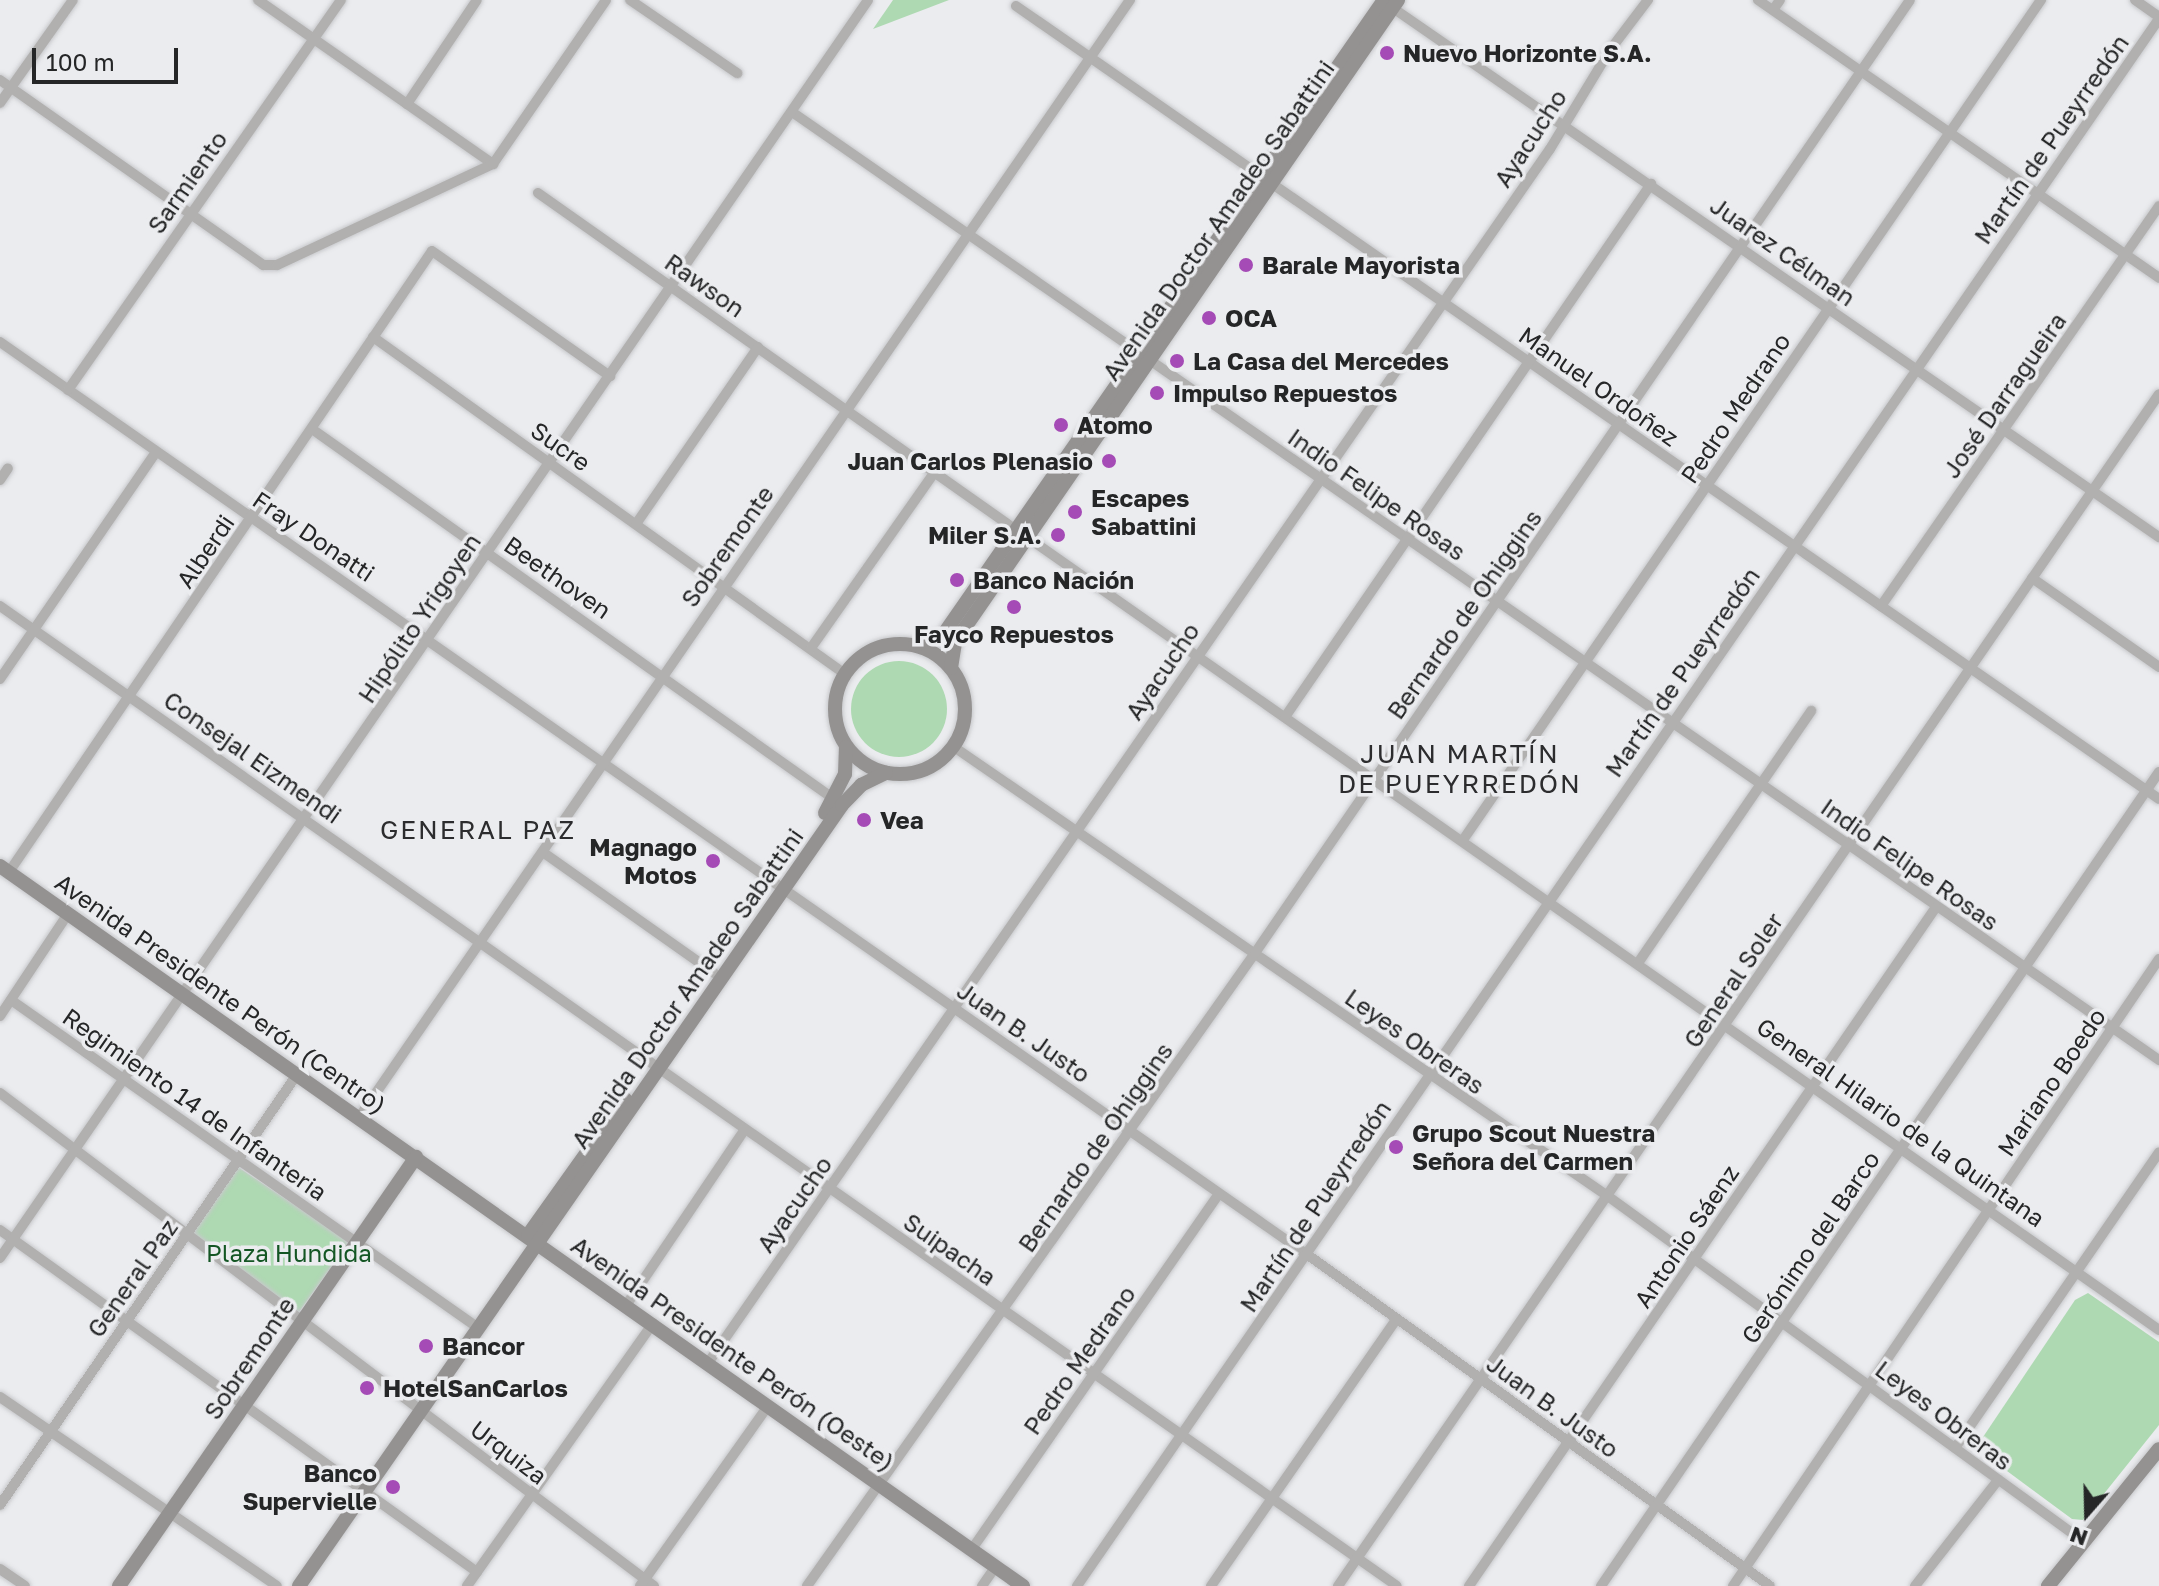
<!DOCTYPE html>
<meta charset="utf-8">
<style>
body{margin:0}
#map{position:relative;width:2159px;height:1586px;overflow:hidden;background:#ebecef;font-family:"Golos Text",sans-serif}
div>[style]{position:absolute}
[style*='--x']{left:calc(var(--x)*1px);top:calc(var(--y)*1px);width:calc(var(--w)*1px);rotate:calc(var(--a)*1deg)}
.green>*{inset:0;background:#aed9b2}
.round{border-radius:50%}
.roads{filter:drop-shadow(0 0 2px #c7c8cb) drop-shadow(0 0 2px #c7c8cb)}
.minor>*{height:10px;margin:-5px;padding:0 5px;transform-origin:5px;border-radius:5px;background:#b1b0af}
.secondary>*{height:14px;margin:-7px;padding:0 7px;transform-origin:7px;border-radius:7px;background:#949291}
.secondary>.ring{margin:-7px;padding:0;box-sizing:content-box;background:none;border:14px solid #949291;border-radius:50%}
.dots>*{width:22px;height:22px;translate:-50% -50%;box-sizing:border-box;border:4px solid #ebecef;border-radius:50%}
span{translate:-50% -50%;white-space:nowrap;text-align:center;line-height:1.15;-webkit-text-stroke:7px #ebecef;paint-order:stroke}
.poi-label{font-size:24px;color:#252627;font-weight:700}
.left{translate:0 -50%;text-align:left}
.right{translate:-100% -50%;text-align:right}
.street-label{font-size:24px;color:#252627}
.park-label{font-size:24px;color:#145624}
.neighbourhood-label{font-size:26px;color:#2c2c2e;letter-spacing:2px}
.north{position:absolute;left:2047px;top:1474px;width:80px;height:80px;-webkit-text-stroke:6px #ebecef;paint-order:stroke;rotate:200deg;font-size:22px;font-weight:700;line-height:32px;text-align:center;color:#252627}
.north::after{content:'';display:block;margin:auto;width:28px;height:36px;background:#252627;clip-path:polygon(50% 0,100% 100%,50% 72%,0 100%)}
.scale{position:absolute;left:32px;top:48px;width:146px;height:36px;box-sizing:border-box;border:4px solid #252627;border-top:0;padding-left:10px;font-size:24px;line-height:28px;white-space:nowrap;color:#252627;-webkit-text-stroke:6px #ebecef;paint-order:stroke}
</style>
<div id="map">
<div class="green">
<i style="clip-path:polygon(893px 0,949px 0,873px 29px)"></i>
<i class="round" style="left:851px;top:661px;width:96px;height:96px"></i>
<i style="clip-path:polygon(238px 1167px,349px 1242px,299px 1312px,193px 1233px)"></i>
<i style="clip-path:polygon(2088px 1293px,2159px 1342px,2159px 1425px,2083px 1520px,2072px 1519px,1980px 1451px,1981px 1440px,2075px 1300px)"></i>
</div>
<div class="roads">
<div class="minor">
<i style="--x:258;--y:0;--w:287;--a:34.9"></i>
<i style="--x:630;--y:0;--w:130;--a:34.3"></i>
<i style="--x:1758;--y:0;--w:488;--a:34.7"></i>
<i style="--x:2135;--y:0;--w:29;--a:35"></i>
<i style="--x:1016;--y:6;--w:1391;--a:34.75"></i>
<i style="--x:1390;--y:6;--w:935;--a:34.63"></i>
<i style="--x:1773;--y:10;--w:12;--a:-55"></i>
<i style="--x:0;--y:80;--w:322;--a:35.1"></i>
<i style="--x:263;--y:265;--w:14;--a:0"></i>
<i style="--x:277;--y:265;--w:238;--a:-25.1"></i>
<i style="--x:493;--y:164;--w:199;--a:-55.4"></i>
<i style="--x:0;--y:103;--w:126;--a:-54.7"></i>
<i style="--x:407;--y:104;--w:125;--a:-56.1"></i>
<i style="--x:792;--y:112;--w:1664;--a:34.74"></i>
<i style="--x:538;--y:193;--w:585;--a:35.18"></i>
<i style="--x:373;--y:337;--w:580;--a:35.53"></i>
<i style="--x:0;--y:342;--w:1595;--a:34.92"></i>
<i style="--x:1308;--y:1255;--w:568;--a:35.62"></i>
<i style="--x:68;--y:390;--w:476;--a:-55"></i>
<i style="--x:312;--y:429;--w:640;--a:35.33"></i>
<i style="--x:0;--y:480;--w:14;--a:-56"></i>
<i style="--x:636;--y:524;--w:215;--a:-55.4"></i>
<i style="--x:1027;--y:537;--w:1382;--a:35.01"></i>
<i style="--x:2032;--y:578;--w:155;--a:35"></i>
<i style="--x:0;--y:606;--w:1706;--a:35.05"></i>
<i style="--x:1881;--y:606;--w:487;--a:-55.2"></i>
<i style="--x:811;--y:648;--w:214;--a:-54.9"></i>
<i style="--x:0;--y:679;--w:275;--a:-55.5"></i>
<i style="--x:1285;--y:717;--w:647;--a:-55.52"></i>
<i style="--x:954;--y:747;--w:795;--a:34.49"></i>
<i style="--x:1609;--y:1197;--w:586;--a:35.97"></i>
<i style="--x:1463;--y:840;--w:1020;--a:-55.47"></i>
<i style="--x:544;--y:853;--w:208;--a:35.2"></i>
<i style="--x:9;--y:872;--w:751;--a:-55.74"></i>
<i style="--x:432;--y:251;--w:218;--a:35.1"></i>
<i style="--x:1638;--y:963;--w:306;--a:-55.5"></i>
<i style="--x:11;--y:1000;--w:569;--a:35.06"></i>
<i style="--x:0;--y:1016;--w:121;--a:-56.4"></i>
<i style="--x:0;--y:1093;--w:819;--a:37.01"></i>
<i style="--x:360;--y:1116;--w:1356;--a:-55.4"></i>
<i style="--x:0;--y:1230;--w:587;--a:35.64"></i>
<i style="--x:0;--y:1258;--w:1528;--a:-55.39"></i>
<i style="--x:627;--y:1304;--w:211;--a:-56"></i>
<i style="--x:708;--y:1363;--w:1477;--a:-55.26"></i>
<i style="--x:1550;--y:149;--w:116;--a:-58.8"></i>
<i style="--x:1610;--y:50;--w:63;--a:-52.8"></i>
<i style="--x:0;--y:1397;--w:335;--a:34.3"></i>
<i style="--x:1955;--y:1448;--w:359;--a:-55.4"></i>
<i style="--x:0;--y:1505;--w:525;--a:-55.4"></i>
<i style="--x:972;--y:1549;--w:432;--a:-55.2"></i>
<i style="--x:0;--y:1569;--w:30;--a:34"></i>
<i style="--x:467;--y:1586;--w:322;--a:-54.7"></i>
<i style="--x:640;--y:1586;--w:221;--a:-54.6"></i>
<i style="--x:807;--y:1586;--w:775;--a:-54.71"></i>
<i style="--x:1255;--y:953;--w:1156;--a:-55.5"></i>
<i style="--x:982;--y:1586;--w:24;--a:-55"></i>
<i style="--x:1077;--y:1586;--w:1904;--a:-55.38"></i>
<i style="--x:1211;--y:1586;--w:324;--a:-55.2"></i>
<i style="--x:1338;--y:1586;--w:1447;--a:-55.44"></i>
<i style="--x:1469;--y:1586;--w:824;--a:-55.48"></i>
<i style="--x:1601;--y:1586;--w:987;--a:-55.57"></i>
<i style="--x:1733;--y:1586;--w:758;--a:-55.81"></i>
<i style="--x:1915;--y:1586;--w:135;--a:-51.9"></i>
</div>
<div class="secondary">
<i class="ring" style="left:835px;top:644px;width:116px;height:116px"></i>
<i style="--x:915;--y:645;--w:30;--a:-20"></i>
<i style="--x:943;--y:635;--w:773;--a:-55.22"></i>
<i style="--x:951;--y:668;--w:26;--a:-81"></i>
<i style="--x:955;--y:642;--w:780;--a:-55.39"></i>
<i style="--x:825;--y:813;--w:44;--a:-62.9"></i>
<i style="--x:845;--y:774;--w:27;--a:-88"></i>
<i style="--x:0;--y:866;--w:1251;--a:35.14"></i>
<i style="--x:528;--y:1235;--w:167;--a:-54.5"></i>
<i style="--x:119;--y:1586;--w:522;--a:-55.3"></i>
<i style="--x:299;--y:1586;--w:951;--a:-55.19"></i>
<i style="--x:842;--y:805;--w:28;--a:-46"></i>
<i style="--x:861;--y:785;--w:28;--a:-26"></i>
<i style="--x:2048;--y:1586;--w:176;--a:-51"></i>
</div>
</div>
<div class="dots">
<i style="left:1387px;top:53px;background:#a54bb6"></i>
<i style="left:1246px;top:265px;background:#a54bb6"></i>
<i style="left:1209px;top:318px;background:#a54bb6"></i>
<i style="left:1177px;top:361px;background:#a54bb6"></i>
<i style="left:1157px;top:393px;background:#a54bb6"></i>
<i style="left:1061px;top:425px;background:#a54bb6"></i>
<i style="left:1109px;top:461px;background:#a54bb6"></i>
<i style="left:1075px;top:512px;background:#a54bb6"></i>
<i style="left:1058px;top:535px;background:#a54bb6"></i>
<i style="left:957px;top:580px;background:#a54bb6"></i>
<i style="left:1014px;top:607px;background:#a54bb6"></i>
<i style="left:864px;top:820px;background:#a54bb6"></i>
<i style="left:713px;top:861px;background:#a54bb6"></i>
<i style="left:1396px;top:1147px;background:#a54bb6"></i>
<i style="left:426px;top:1346px;background:#a54bb6"></i>
<i style="left:367px;top:1388px;background:#a54bb6"></i>
<i style="left:393px;top:1487px;background:#a54bb6"></i>
</div>
<div class="poi-label">
<span class="left" style="left:1403px;top:53px">Nuevo Horizonte S.A.</span>
<span class="left" style="left:1262px;top:265px">Barale Mayorista</span>
<span class="left" style="left:1225px;top:318px">OCA</span>
<span class="left" style="left:1193px;top:361px">La Casa del Mercedes</span>
<span class="left" style="left:1173px;top:393px">Impulso Repuestos</span>
<span class="left" style="left:1077px;top:425px">Atomo</span>
<span class="right" style="left:1093px;top:461px">Juan Carlos Plenasio</span>
<span class="left" style="left:1091px;top:512px">Escapes<br>Sabattini</span>
<span class="right" style="left:1042px;top:535px">Miler S.A.</span>
<span class="left" style="left:973px;top:580px">Banco Nación</span>
<span style="left:1014px;top:634px">Fayco Repuestos</span>
<span class="left" style="left:880px;top:820px">Vea</span>
<span class="right" style="left:697px;top:861px">Magnago<br>Motos</span>
<span class="left" style="left:1412px;top:1147px">Grupo Scout Nuestra<br>Señora del Carmen</span>
<span class="left" style="left:442px;top:1346px">Bancor</span>
<span class="left" style="left:383px;top:1388px">HotelSanCarlos</span>
<span class="right" style="left:377px;top:1487px">Banco<br>Supervielle</span>
</div>
<div class="street-label">
<span style="left:1530px;top:138px;rotate:-57deg">Ayacucho</span>
<span style="left:2051px;top:139px;rotate:-55deg">Martín de Pueyrredón</span>
<span style="left:187px;top:182px;rotate:-55deg">Sarmiento</span>
<span style="left:1218px;top:220px;rotate:-55deg">Avenida Doctor Amadeo Sabattini</span>
<span style="left:1783px;top:251px;rotate:35deg">Juarez Célman</span>
<span style="left:705px;top:285px;rotate:35deg">Rawson</span>
<span style="left:1599px;top:386px;rotate:35deg">Manuel Ordoñez</span>
<span style="left:2004px;top:395px;rotate:-55deg">José Darragueira</span>
<span style="left:1735px;top:408px;rotate:-56deg">Pedro Medrano</span>
<span style="left:561px;top:446px;rotate:35deg">Sucre</span>
<span style="left:1377px;top:494px;rotate:35deg">Indio Felipe Rosas</span>
<span style="left:314px;top:536px;rotate:34deg">Fray Donatti</span>
<span style="left:727px;top:546px;rotate:-55deg">Sobremonte</span>
<span style="left:205px;top:551px;rotate:-56deg">Alberdi</span>
<span style="left:558px;top:577px;rotate:35deg">Beethoven</span>
<span style="left:1464px;top:614px;rotate:-55deg">Bernardo de Ohiggins</span>
<span style="left:419px;top:618px;rotate:-56deg">Hipólito Yrigoyen</span>
<span style="left:1162px;top:671px;rotate:-56deg">Ayacucho</span>
<span style="left:1682px;top:672px;rotate:-55deg">Martín de Pueyrredón</span>
<span style="left:253px;top:757px;rotate:35deg">Consejal Eizmendi</span>
<span style="left:1910px;top:864px;rotate:35deg">Indio Felipe Rosas</span>
<span style="left:1733px;top:980px;rotate:-56deg">General Soler</span>
<span style="left:687px;top:988px;rotate:-55deg">Avenida Doctor Amadeo Sabattini</span>
<span style="left:221px;top:993px;rotate:35deg">Avenida Presidente Perón (Centro)</span>
<span style="left:1024px;top:1032px;rotate:35deg">Juan B. Justo</span>
<span style="left:1415px;top:1041px;rotate:35deg">Leyes Obreras</span>
<span style="left:2051px;top:1082px;rotate:-56deg">Mariano Boedo</span>
<span style="left:195px;top:1104px;rotate:35deg">Regimiento 14 de Infanteria</span>
<span style="left:1901px;top:1122px;rotate:35deg">General Hilario de la Quintana</span>
<span style="left:1095px;top:1147px;rotate:-55deg">Bernardo de Ohiggins</span>
<span style="left:794px;top:1204px;rotate:-55deg">Ayacucho</span>
<span style="left:1315px;top:1206px;rotate:-56deg">Martín de Pueyrredón</span>
<span style="left:1686px;top:1236px;rotate:-56deg">Antonio Sáenz</span>
<span style="left:1810px;top:1247px;rotate:-56deg">Gerónimo del Barco</span>
<span style="left:950px;top:1249px;rotate:35deg">Suipacha</span>
<span style="left:132px;top:1278px;rotate:-55deg">General Paz</span>
<span style="left:733px;top:1353px;rotate:35deg">Avenida Presidente Perón (Oeste)</span>
<span style="left:249px;top:1358px;rotate:-56deg">Sobremonte</span>
<span style="left:1079px;top:1360px;rotate:-55deg">Pedro Medrano</span>
<span style="left:1553px;top:1406px;rotate:36deg">Juan B. Justo</span>
<span style="left:1944px;top:1415px;rotate:37deg">Leyes Obreras</span>
<span style="left:509px;top:1452px;rotate:37deg">Urquiza</span>
</div>
<div class="park-label">
<span style="left:289px;top:1253px">Plaza Hundida</span>
</div>
<div class="neighbourhood-label">
<span style="left:1460px;top:769px">JUAN MARTÍN<br>DE PUEYRREDÓN</span>
<span style="left:478px;top:830px">GENERAL PAZ</span>
</div>
<div class="north">N</div>
<div class="scale">100 m</div>
</div>
